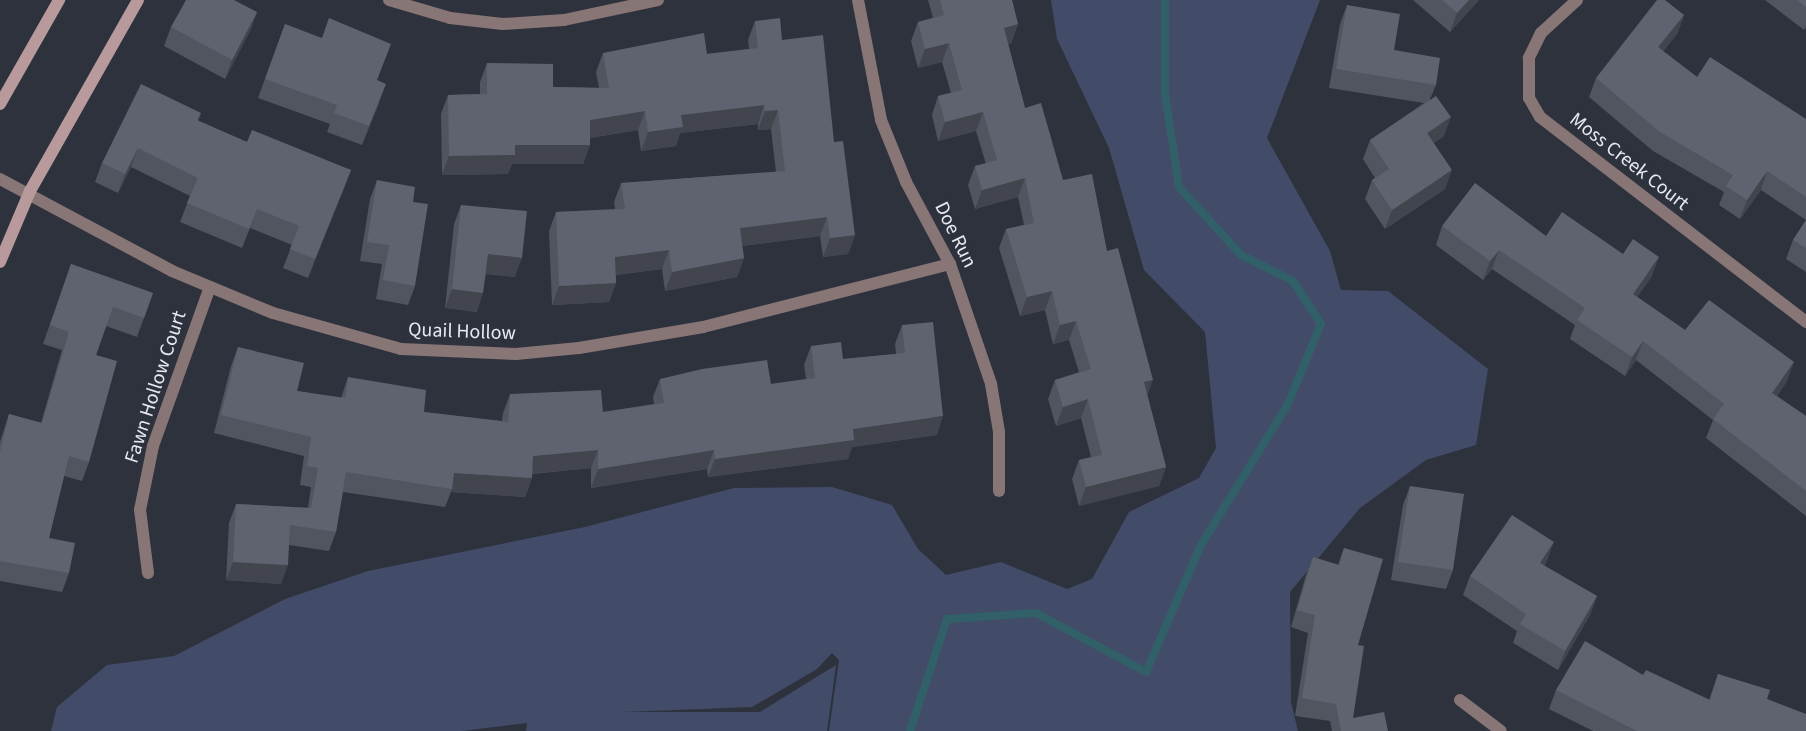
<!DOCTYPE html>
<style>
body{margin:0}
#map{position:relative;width:1806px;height:731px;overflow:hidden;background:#2e323d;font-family:"Source Sans 3",sans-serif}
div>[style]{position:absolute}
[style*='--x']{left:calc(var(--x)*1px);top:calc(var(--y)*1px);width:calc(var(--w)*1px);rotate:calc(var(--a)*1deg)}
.green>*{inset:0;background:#424c68}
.stream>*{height:8px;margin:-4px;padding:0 4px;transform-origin:4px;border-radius:4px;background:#316069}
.street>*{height:12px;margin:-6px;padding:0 6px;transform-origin:6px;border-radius:6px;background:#887576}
.secondary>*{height:12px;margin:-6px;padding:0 6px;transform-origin:6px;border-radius:6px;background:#b89a9c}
.wall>*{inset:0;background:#51555f}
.shaded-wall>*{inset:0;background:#42454e}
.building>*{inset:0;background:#5e636f}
span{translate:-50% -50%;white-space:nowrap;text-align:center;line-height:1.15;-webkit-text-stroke:5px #2e323d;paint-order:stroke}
.street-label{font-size:20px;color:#e7e9f0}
</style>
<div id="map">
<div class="green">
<i style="clip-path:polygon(1051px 0,1320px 0,1267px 138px,1330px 251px,1341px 290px,1388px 291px,1488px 369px,1476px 445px,1426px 460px,1360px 508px,1290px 592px,1291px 702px,1298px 731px,829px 731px,839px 660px,832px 653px,817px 669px,752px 707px,623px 712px,760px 712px,836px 665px,827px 731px,526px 731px,527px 723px,462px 731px,51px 731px,57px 707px,107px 665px,174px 656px,285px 599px,368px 571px,585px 527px,734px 488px,832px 487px,892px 505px,918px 549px,946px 575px,1001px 562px,1067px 589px,1092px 579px,1129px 512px,1199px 478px,1216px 448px,1205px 332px,1144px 270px,1109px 148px,1057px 39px)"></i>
</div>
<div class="stream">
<i style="--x:910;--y:731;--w:118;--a:-71.7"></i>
<i style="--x:947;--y:619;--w:89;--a:-3.9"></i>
<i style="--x:1036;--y:613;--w:125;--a:28.2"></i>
<i style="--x:1146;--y:672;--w:138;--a:-66.6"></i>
<i style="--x:1201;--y:545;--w:163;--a:-58.3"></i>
<i style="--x:1287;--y:406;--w:89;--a:-67.5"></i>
<i style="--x:1321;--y:324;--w:51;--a:-123.1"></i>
<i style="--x:1293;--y:281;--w:58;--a:-153.4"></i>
<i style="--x:1241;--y:255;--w:92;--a:-132.4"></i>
<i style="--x:1179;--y:187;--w:95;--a:-98.5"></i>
<i style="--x:1165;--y:93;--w:93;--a:-90"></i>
</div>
<div class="street">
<i style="--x:389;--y:0;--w:64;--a:16.4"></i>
<i style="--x:450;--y:18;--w:53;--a:6.5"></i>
<i style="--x:503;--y:24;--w:61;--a:-3.8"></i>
<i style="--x:564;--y:20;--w:96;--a:-12"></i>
<i style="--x:858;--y:0;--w:122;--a:79.1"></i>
<i style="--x:881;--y:120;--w:67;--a:68"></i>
<i style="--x:906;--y:182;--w:93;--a:61.8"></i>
<i style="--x:950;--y:264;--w:127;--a:71.1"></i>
<i style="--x:991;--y:384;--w:49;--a:80.5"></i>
<i style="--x:999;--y:432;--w:59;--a:90"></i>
<i style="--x:1577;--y:0;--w:49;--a:137.5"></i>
<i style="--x:1541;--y:33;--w:28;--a:116"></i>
<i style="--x:1529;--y:58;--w:40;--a:90"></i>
<i style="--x:1529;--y:98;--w:22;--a:60"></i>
<i style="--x:1540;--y:117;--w:336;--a:37.6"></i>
<i style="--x:0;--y:179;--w:195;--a:28.1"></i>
<i style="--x:172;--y:271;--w:109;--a:22.6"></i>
<i style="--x:273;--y:313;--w:133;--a:15.7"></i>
<i style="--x:401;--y:349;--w:115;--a:2.5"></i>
<i style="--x:516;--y:354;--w:63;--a:-5.4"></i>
<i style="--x:579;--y:348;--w:126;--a:-9.6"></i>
<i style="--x:703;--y:327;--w:255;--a:-14.3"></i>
<i style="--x:148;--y:573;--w:64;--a:-97.2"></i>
<i style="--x:140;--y:510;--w:65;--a:-78.5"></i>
<i style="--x:153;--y:446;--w:169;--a:-70.3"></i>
<i style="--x:1460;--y:700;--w:51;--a:37.1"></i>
</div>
<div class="secondary">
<i style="--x:0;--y:104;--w:120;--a:-60.4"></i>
<i style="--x:0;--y:262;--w:77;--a:-67.1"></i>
<i style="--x:30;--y:191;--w:219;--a:-60.5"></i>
</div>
<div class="wall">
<i style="clip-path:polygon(928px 0,1012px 0,1018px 24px,1011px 43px,1008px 44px,1025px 108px,1063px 180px,1107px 251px,1147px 394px,1166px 467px,1159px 486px,1079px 506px,1072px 479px,1079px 460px,1091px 457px,1081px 418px,1056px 426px,1048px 399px,1055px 380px,1079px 372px,1069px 340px,1053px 344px,1045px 310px,1020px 316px,999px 248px,1006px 229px,1024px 225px,1018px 197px,975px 209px,968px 185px,975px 166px,986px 164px,976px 131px,938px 141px,932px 115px,938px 96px,951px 93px,942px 62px,918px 68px,911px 41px,918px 22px,933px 18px)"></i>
<i style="clip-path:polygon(1413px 0,1479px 0,1450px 32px)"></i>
<i style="clip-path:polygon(1765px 0,1806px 0,1806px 27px,1804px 30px)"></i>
<i style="clip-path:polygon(1347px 5px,1394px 50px,1436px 85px,1430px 99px,1444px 136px,1434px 143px,1445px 189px,1385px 229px,1365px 199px,1372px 180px,1375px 178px,1363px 159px,1370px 140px,1424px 103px,1329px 88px,1340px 24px)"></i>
<i style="clip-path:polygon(257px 12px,250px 31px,225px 79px,164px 46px,171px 27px)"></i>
<i style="clip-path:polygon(1684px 15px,1677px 34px,1663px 51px,1697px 77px,1806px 119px,1806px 272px,1786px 259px,1793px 240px,1806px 220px,1761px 190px,1740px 219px,1719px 205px,1724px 192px,1653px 151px,1589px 97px,1596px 78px)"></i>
<i style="clip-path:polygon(755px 21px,782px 40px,834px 142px,855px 235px,848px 254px,823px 257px,820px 236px,742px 246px,744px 258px,737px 277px,665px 291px,662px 269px,616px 275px,616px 283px,609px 302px,552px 305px,549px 231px,556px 212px,615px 209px,614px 202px,621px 183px,776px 172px,771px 129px,758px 130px,758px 124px,680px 133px,676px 146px,641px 151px,638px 130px,590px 138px,590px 145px,583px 164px,512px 164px,508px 174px,442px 175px,441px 114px,448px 95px,480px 94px,480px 82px,487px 63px,553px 87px,599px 88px,596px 72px,603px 53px,707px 54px,749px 49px,748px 40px)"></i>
<i style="clip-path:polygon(285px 24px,377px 80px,379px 103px,362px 145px,327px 132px,330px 124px,258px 98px)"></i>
<i style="clip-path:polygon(201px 113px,198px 121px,247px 142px,351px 170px,308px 278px,283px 268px,292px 245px,250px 228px,242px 248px,180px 222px,190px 196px,131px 167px,118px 193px,95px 182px,102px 163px)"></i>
<i style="clip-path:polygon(377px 180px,413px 202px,415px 286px,408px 305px,376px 299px,382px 264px,360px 261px,370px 199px)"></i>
<i style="clip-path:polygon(461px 205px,515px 277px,486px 274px,477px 312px,445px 308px,454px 224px)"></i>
<i style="clip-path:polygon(1442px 226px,1546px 236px,1652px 276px,1637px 297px,1685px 330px,1787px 381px,1777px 396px,1806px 416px,1806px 516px,1706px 438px,1713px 420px,1636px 360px,1625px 376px,1570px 339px,1575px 325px,1492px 269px,1483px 280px,1436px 245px)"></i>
<i style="clip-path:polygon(71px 264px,153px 293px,137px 337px,106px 326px,96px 355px,89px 462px,82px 481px,64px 476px,49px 538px,69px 573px,62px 592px,0 581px,0 442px,9px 414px,41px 423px,62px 350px,43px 344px)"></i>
<i style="clip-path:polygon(902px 325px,937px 435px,852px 447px,848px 459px,708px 477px,707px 469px,591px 488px,591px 468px,532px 474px,532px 478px,525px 497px,451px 492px,445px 507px,343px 492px,336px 532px,329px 551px,289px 545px,281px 584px,226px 580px,229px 523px,236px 504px,308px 508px,311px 487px,300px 485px,304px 456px,214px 433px,231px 366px,238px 347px,297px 391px,341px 398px,348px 377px,424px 412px,502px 421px,503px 413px,510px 394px,603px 412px,654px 404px,653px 397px,660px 379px,771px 384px,806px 379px,804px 365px,811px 346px,843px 359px,896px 354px,895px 344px)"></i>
<i style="clip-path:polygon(1410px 486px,1453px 570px,1446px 589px,1391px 580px,1403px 505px)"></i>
<i style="clip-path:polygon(1344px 548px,1358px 645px,1353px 718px,1388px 731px,1332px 731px,1330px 721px,1295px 716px,1308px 633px,1291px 627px,1306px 575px,1313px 557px,1338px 565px)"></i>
<i style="clip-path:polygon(1547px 561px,1544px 566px,1597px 596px,1590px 615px,1558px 670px,1513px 643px,1517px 631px,1463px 595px,1470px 576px)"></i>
<i style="clip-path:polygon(1718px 674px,1767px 699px,1806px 731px,1593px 731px,1549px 709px,1556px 690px,1643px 675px,1709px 700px)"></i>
</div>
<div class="shaded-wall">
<i style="clip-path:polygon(1469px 0,1479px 0,1450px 32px,1457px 13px)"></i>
<i style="clip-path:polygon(257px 12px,250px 31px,225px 79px,232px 60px)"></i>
<i style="clip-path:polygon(1684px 15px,1677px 34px,1652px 66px,1658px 47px)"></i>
<i style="clip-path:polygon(1018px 24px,1011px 43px,997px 47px,1004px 28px)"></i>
<i style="clip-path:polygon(949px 43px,942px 62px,918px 68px,925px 49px)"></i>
<i style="clip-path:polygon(386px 84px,379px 103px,362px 145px,369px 126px)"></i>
<i style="clip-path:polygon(764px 105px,758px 124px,680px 133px,676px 146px,641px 151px,648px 132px,681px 115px)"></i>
<i style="clip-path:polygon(778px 110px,771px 129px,758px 130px,765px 111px)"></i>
<i style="clip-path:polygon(645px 111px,638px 130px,583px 139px,590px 120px)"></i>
<i style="clip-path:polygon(983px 112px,976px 131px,938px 141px,945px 122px)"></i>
<i style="clip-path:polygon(1451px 117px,1444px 136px,1420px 152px,1427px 133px)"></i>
<i style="clip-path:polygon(515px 145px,590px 145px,583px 164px,512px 164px,508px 174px,442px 175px,449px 156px)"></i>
<i style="clip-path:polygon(138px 148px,131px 167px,118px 193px,125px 174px)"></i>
<i style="clip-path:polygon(351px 170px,344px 189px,308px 278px,315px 259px)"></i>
<i style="clip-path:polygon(1452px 170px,1445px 189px,1385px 229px,1392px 210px)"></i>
<i style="clip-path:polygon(1767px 171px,1761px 190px,1740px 219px,1747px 200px)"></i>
<i style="clip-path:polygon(1025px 178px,1018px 197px,975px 209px,982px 190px)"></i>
<i style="clip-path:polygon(827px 217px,820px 236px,734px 247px,740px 228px)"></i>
<i style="clip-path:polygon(855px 235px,848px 254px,823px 257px,830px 238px)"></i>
<i style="clip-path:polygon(669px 250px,662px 269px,608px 276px,615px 257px)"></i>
<i style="clip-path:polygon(1499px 250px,1492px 269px,1483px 280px,1490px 261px)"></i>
<i style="clip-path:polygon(488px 254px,522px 258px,515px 277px,481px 273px)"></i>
<i style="clip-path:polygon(1659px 257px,1652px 276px,1626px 313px,1633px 294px)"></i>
<i style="clip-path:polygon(744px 258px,737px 277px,665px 291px,672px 272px)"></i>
<i style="clip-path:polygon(616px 283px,609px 302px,552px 305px,559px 286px)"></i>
<i style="clip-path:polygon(452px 289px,483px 293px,477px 312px,445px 308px)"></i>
<i style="clip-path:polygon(1052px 291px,1045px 310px,1020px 316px,1027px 297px)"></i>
<i style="clip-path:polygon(1076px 321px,1069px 340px,1053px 344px,1060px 325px)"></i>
<i style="clip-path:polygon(1643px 341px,1636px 360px,1625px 376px,1632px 357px)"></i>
<i style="clip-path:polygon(1794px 362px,1787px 381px,1766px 412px,1772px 393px)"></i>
<i style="clip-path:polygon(1153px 380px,1146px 399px,1144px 382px)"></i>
<i style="clip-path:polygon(1088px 399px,1081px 418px,1056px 426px,1063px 407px)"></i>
<i style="clip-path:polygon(943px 416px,937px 435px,852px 447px,848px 459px,708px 477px,715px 459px,853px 429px)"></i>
<i style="clip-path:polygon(598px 450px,591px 468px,526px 474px,533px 456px)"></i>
<i style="clip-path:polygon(714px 450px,707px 469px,591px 488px,598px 469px)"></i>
<i style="clip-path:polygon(1166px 467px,1159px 486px,1079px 506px,1086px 487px)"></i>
<i style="clip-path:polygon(454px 473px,532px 478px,525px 497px,451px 492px)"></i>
<i style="clip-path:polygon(1554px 542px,1547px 561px,1533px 582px,1540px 563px)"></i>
<i style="clip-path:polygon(233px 562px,288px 565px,281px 584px,226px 580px)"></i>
<i style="clip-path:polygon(1597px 596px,1590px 615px,1558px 670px,1565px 651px)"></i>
</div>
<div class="building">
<i style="clip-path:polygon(186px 0,234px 0,257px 12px,232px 60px,171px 27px)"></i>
<i style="clip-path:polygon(940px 0,1012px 0,1018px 24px,1004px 28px,1025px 108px,1041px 103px,1063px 180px,1092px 174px,1107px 251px,1118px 248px,1153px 380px,1144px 382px,1166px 467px,1086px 487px,1079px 460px,1102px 455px,1088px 399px,1063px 407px,1055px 380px,1091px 369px,1076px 321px,1060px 325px,1052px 291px,1027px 297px,1006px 229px,1034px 223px,1025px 178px,982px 190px,975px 166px,997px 160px,983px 112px,945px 122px,938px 96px,962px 90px,949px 43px,925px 49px,918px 22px,944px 15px)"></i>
<i style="clip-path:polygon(1442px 0,1469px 0,1457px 13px)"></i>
<i style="clip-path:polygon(1657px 0,1665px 0,1684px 15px,1658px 47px,1697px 77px,1710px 57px,1806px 119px,1806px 197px,1767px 171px,1747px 200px,1726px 186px,1733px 175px,1660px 132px,1596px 78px)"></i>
<i style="clip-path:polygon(1797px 0,1806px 0,1806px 7px)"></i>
<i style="clip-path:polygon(1347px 5px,1400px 14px,1394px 50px,1440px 58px,1436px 85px,1336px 69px)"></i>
<i style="clip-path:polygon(329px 18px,391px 44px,377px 80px,386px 84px,369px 126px,334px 113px,337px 105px,265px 79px,285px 24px,322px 38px)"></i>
<i style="clip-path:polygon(780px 18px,782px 40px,823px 35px,834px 142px,843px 141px,855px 235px,830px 238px,827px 217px,740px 228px,744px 258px,672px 272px,669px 250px,615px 257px,616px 283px,559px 286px,556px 212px,625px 209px,621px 183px,785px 171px,778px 110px,765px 111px,764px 105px,681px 115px,683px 127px,648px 132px,645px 111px,590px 120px,590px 145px,515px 145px,515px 155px,449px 156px,448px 95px,487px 94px,487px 63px,553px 64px,553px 87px,609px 88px,603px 53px,704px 33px,707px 54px,758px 48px,755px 21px)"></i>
<i style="clip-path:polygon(141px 84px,201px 113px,197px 120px,247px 142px,252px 130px,351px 170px,315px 259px,290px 249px,299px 226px,257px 209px,249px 229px,187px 203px,198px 178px,138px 148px,125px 174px,102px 163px)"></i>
<i style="clip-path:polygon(1436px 96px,1451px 117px,1427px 133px,1452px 170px,1392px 210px,1372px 180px,1389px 169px,1370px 140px)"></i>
<i style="clip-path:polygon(377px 180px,415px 187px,413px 202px,428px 204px,415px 286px,383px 280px,389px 245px,367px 242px)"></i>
<i style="clip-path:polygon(1475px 183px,1546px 236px,1562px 212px,1623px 254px,1633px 239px,1659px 257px,1633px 294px,1685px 330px,1709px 300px,1794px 362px,1772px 393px,1806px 416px,1806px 491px,1713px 419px,1724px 404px,1643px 341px,1632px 357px,1577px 320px,1585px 308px,1499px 250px,1490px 261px,1442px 226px)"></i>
<i style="clip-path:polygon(461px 205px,527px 211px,522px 258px,488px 254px,483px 293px,452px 289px)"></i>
<i style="clip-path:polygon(1806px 220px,1806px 248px,1793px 240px)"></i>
<i style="clip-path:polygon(71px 264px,153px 293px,144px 318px,113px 307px,96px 355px,117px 361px,89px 462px,69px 456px,49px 538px,75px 543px,69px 573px,0 561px,0 452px,9px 414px,42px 423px,69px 332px,50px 325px)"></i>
<i style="clip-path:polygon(933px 322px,943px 416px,853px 429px,854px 440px,715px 459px,714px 450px,598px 469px,598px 450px,533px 456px,532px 478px,454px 473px,452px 489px,346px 472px,336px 532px,290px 525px,288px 565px,233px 562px,236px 504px,311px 508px,318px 468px,307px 466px,311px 437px,221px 415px,238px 347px,304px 363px,297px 391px,345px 398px,348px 377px,426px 390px,424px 412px,508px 422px,510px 394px,601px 390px,603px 412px,664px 403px,660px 379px,702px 369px,767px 360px,771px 384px,815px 378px,811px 346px,841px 342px,843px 359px,905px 353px,902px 325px)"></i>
<i style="clip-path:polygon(1410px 486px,1464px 494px,1453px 570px,1398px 562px)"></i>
<i style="clip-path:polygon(1512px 515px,1554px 542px,1540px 563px,1597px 596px,1565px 651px,1520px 624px,1526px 614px,1470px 576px)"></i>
<i style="clip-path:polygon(1344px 548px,1383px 559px,1358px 645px,1364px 646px,1353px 718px,1384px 712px,1388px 731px,1341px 731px,1336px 704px,1302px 698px,1315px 615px,1297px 610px,1313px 557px,1339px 565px)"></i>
<i style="clip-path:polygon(1585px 641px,1643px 675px,1646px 670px,1710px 700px,1718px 674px,1770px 690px,1767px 699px,1806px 714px,1806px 731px,1637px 731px,1556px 690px)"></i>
</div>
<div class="street-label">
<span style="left:1629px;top:162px;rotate:38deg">Moss Creek Court</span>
<span style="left:955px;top:235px;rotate:64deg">Doe Run</span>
<span style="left:462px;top:332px;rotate:2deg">Quail Hollow</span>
<span style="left:156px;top:387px;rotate:-72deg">Fawn Hollow Court</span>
</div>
</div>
